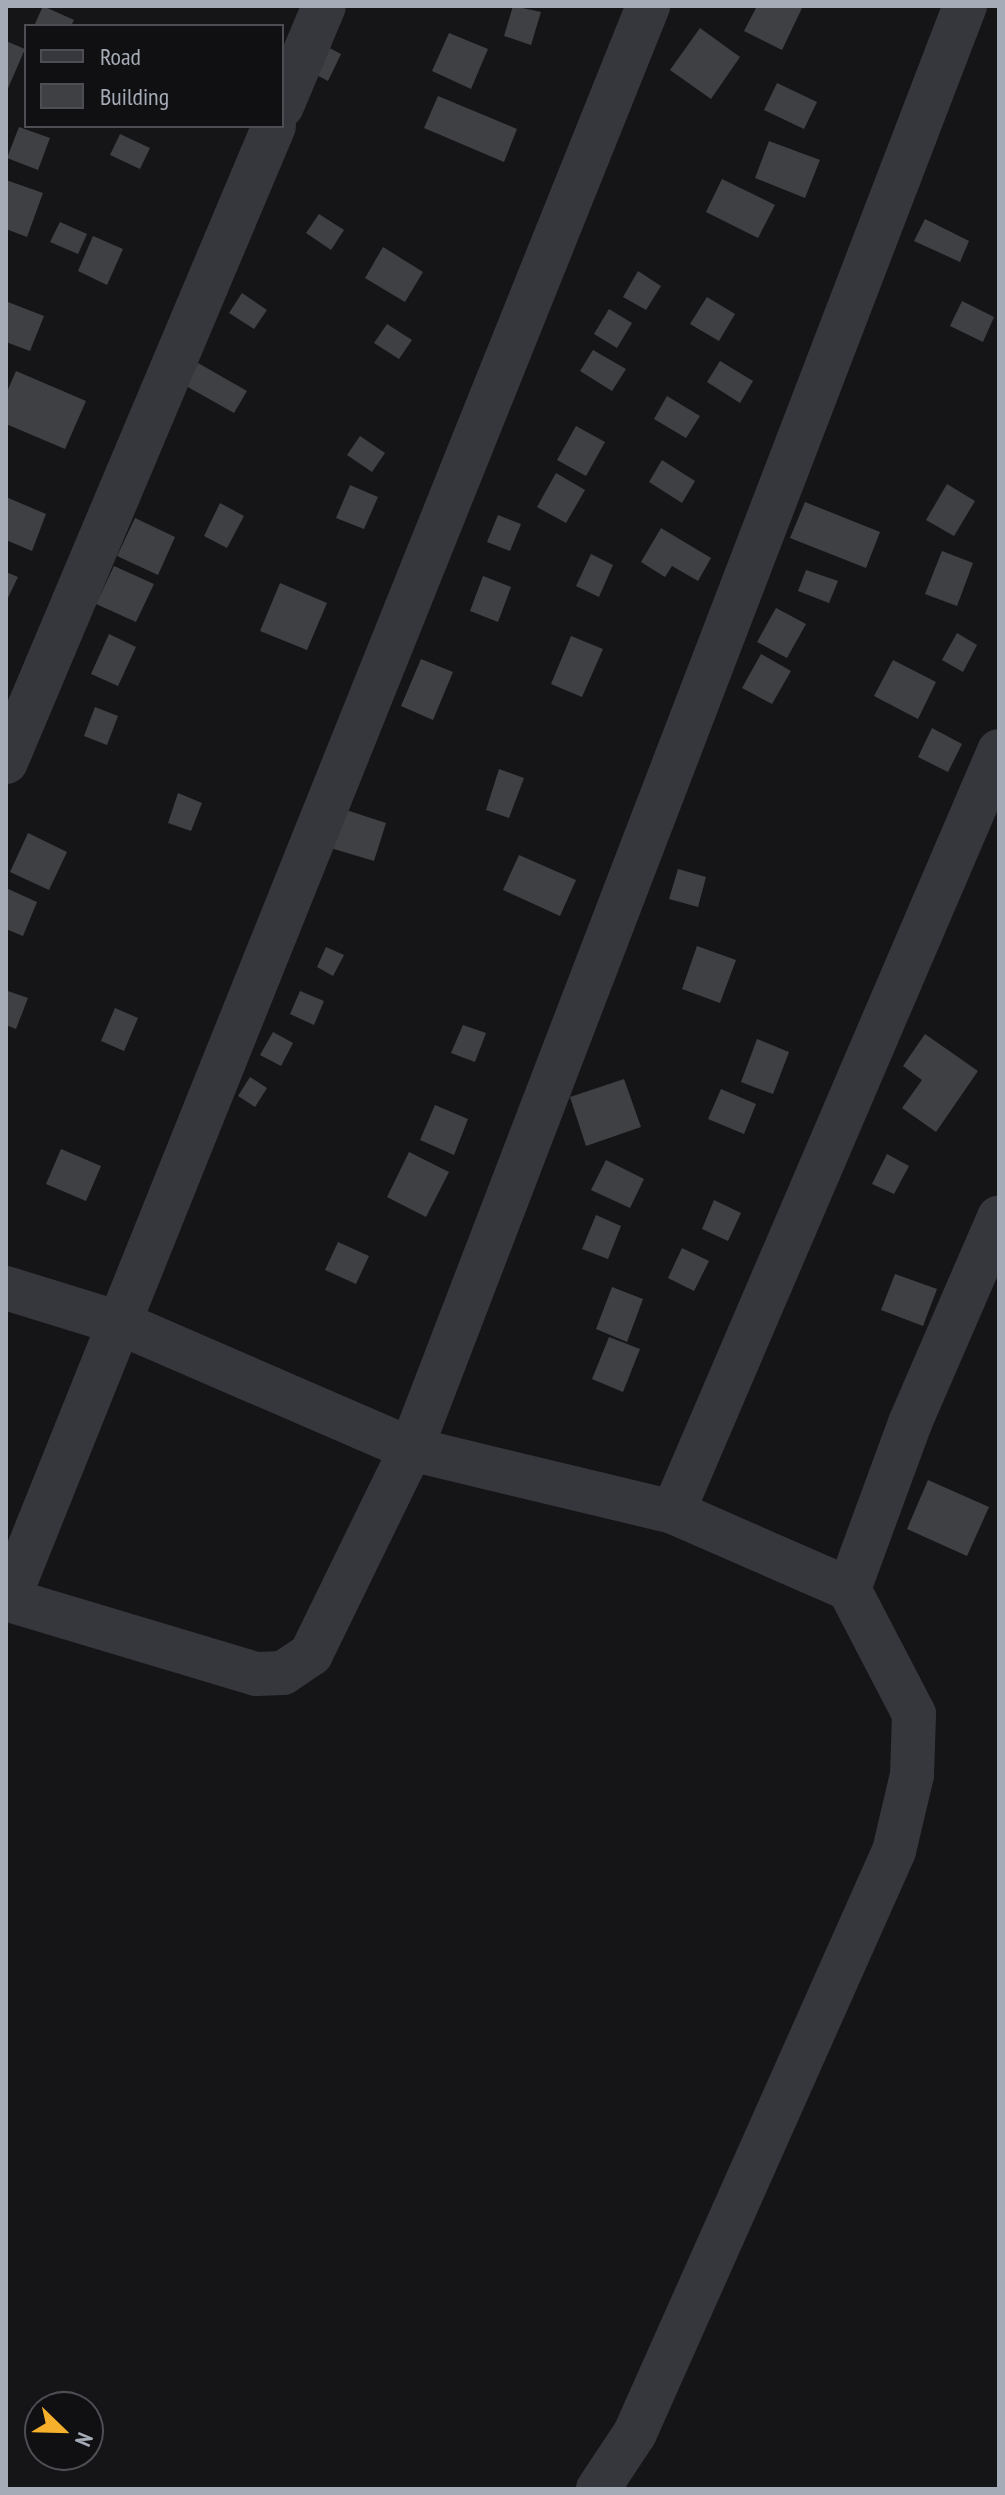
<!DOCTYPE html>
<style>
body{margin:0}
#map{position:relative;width:1005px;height:2495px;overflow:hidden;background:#151517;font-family:"PT Sans Narrow",sans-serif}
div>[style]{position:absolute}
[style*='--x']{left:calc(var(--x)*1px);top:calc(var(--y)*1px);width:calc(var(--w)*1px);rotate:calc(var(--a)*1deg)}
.building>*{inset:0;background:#3f4044}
.street>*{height:44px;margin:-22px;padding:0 22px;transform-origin:22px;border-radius:22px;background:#36373c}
span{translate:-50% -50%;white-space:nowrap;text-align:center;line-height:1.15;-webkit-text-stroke:7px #101012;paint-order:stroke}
.frame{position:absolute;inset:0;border:8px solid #a6acb7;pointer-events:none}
.legend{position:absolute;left:24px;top:24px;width:260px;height:104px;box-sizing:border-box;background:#101012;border:2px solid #4c4e54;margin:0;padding:10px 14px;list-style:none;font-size:24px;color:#a6acb7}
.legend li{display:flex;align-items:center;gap:16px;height:40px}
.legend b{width:40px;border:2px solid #4c4e54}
.north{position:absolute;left:24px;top:2391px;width:80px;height:80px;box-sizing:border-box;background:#101012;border:2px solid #4c4e54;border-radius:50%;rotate:113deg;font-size:22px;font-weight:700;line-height:32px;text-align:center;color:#a6acb7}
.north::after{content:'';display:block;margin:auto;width:28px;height:36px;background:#f7b02c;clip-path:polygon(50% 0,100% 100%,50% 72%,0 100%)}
</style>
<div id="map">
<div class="building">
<i style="clip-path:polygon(43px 6px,74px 20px,71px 26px,34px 26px)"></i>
<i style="clip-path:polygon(513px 6px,541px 12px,531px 45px,504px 36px)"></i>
<i style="clip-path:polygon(757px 6px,802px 8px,782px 50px,744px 31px)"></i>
<i style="clip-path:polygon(700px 28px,740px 57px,711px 99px,670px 70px)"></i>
<i style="clip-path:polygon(449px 33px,488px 49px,471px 89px,432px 71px)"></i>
<i style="clip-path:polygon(6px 41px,25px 49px,6px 93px)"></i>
<i style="clip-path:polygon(318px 42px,341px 54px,328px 81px,305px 69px)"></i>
<i style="clip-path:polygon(777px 83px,817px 102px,804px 129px,764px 110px)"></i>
<i style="clip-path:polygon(438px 96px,517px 129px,504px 162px,424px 128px)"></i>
<i style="clip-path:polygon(19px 127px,50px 138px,38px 170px,7px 158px)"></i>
<i style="clip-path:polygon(120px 134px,150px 148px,140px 169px,110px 155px)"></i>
<i style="clip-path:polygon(769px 141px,820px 160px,805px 198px,755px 178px)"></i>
<i style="clip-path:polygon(722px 179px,775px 205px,758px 238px,706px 212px)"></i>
<i style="clip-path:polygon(6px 180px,43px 193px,27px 237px,6px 229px)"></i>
<i style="clip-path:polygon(319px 214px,344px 230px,331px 250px,306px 233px)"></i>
<i style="clip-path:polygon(925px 219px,969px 241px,960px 262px,914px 241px)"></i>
<i style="clip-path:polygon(60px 222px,87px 234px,78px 254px,50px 242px)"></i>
<i style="clip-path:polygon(93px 236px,123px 249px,107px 285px,78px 271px)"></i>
<i style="clip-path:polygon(383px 247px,423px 272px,405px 302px,365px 278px)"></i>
<i style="clip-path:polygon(638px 271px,661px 286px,646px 310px,623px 297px)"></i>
<i style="clip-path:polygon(242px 293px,267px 310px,254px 329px,229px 313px)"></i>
<i style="clip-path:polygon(707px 297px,735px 314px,719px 341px,690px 324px)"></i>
<i style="clip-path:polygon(962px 301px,994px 317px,983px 342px,950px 326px)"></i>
<i style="clip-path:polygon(8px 302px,44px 316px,30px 351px,6px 342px)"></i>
<i style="clip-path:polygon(609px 309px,632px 323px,617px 348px,594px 334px)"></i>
<i style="clip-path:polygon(387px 324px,412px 340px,399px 359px,374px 343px)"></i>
<i style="clip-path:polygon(593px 350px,626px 369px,612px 391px,580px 371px)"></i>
<i style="clip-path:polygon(720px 361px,753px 381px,740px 403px,707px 382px)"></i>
<i style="clip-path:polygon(198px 363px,247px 391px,234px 413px,186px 386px)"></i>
<i style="clip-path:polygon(16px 371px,86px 401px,65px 449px,6px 424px,6px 394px)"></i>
<i style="clip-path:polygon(667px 396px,700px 416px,686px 438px,654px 419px)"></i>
<i style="clip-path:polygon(576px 426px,605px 442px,586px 476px,557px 460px)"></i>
<i style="clip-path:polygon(360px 436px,385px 453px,372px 472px,347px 455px)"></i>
<i style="clip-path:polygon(662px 460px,695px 481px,682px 503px,649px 482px)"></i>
<i style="clip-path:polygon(556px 473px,585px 490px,566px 523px,537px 507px)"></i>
<i style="clip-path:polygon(947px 484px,975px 501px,954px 536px,926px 520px)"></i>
<i style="clip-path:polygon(350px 485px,378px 497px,364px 529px,336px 518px)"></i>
<i style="clip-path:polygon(6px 497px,46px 514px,32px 551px,6px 540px)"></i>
<i style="clip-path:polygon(805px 502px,880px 532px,866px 568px,790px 538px)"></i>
<i style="clip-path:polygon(220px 503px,244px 516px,227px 548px,204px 536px)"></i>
<i style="clip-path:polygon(498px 515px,521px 524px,510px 551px,487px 542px)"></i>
<i style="clip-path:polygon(135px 518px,175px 537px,158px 575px,117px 556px)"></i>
<i style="clip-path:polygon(661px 528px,711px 558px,698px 581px,672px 566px,665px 577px,641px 562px)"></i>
<i style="clip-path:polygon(942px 551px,973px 563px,957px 606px,925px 594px)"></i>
<i style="clip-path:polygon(591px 554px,613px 565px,599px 597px,576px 586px)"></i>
<i style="clip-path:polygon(114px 566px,154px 584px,136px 622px,96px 604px)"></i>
<i style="clip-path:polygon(806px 570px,838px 581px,829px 603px,798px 591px)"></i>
<i style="clip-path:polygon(6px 572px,18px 577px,6px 602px)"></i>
<i style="clip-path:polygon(483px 576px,511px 587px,498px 622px,470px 611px)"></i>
<i style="clip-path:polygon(280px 583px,327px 603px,307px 650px,260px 631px)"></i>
<i style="clip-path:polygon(776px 608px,806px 624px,787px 658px,757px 642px)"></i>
<i style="clip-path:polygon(957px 633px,977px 645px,963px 672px,942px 660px)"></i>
<i style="clip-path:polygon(109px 634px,136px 647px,118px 686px,91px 674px)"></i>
<i style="clip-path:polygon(571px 636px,603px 649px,582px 697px,551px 684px)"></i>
<i style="clip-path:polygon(761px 654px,791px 671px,772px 704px,742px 688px)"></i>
<i style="clip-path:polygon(421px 659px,453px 672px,433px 720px,401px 706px)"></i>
<i style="clip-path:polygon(893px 660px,936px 682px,918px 719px,874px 696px)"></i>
<i style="clip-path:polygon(95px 707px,118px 716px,107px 745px,84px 736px)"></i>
<i style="clip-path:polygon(932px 728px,962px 744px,948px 772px,918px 757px)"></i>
<i style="clip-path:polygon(499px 769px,524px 778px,509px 818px,486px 810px)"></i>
<i style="clip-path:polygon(178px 793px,202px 803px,191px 831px,168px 823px)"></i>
<i style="clip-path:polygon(337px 807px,386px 823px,374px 861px,324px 846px)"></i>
<i style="clip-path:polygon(28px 833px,67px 852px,49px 890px,10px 872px)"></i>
<i style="clip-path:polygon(519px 855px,576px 880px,560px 916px,503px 890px)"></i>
<i style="clip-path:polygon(678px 869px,706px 877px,698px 907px,669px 899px)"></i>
<i style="clip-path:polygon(6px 888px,37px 902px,23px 936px,6px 929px)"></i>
<i style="clip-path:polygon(697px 946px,736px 960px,720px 1003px,682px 989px)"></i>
<i style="clip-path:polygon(326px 947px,344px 955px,333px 976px,317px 967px)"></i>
<i style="clip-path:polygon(8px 991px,28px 998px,16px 1029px,6px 1025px)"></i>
<i style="clip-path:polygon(300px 991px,324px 1001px,314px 1025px,290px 1014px)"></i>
<i style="clip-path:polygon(115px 1008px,138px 1018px,124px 1051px,101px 1041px)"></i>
<i style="clip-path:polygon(463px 1025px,486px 1033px,475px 1062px,451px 1053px)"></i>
<i style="clip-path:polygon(273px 1032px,293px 1043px,281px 1066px,260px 1055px)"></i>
<i style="clip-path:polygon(925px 1034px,978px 1071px,936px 1132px,902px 1108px,922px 1080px,903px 1066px)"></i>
<i style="clip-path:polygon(757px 1039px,789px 1052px,773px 1094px,741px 1082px)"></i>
<i style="clip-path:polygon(250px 1077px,267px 1088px,255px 1107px,238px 1096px)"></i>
<i style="clip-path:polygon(624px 1079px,641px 1127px,586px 1146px,570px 1097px)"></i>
<i style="clip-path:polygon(721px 1089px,756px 1104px,744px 1134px,708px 1119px)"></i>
<i style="clip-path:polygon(435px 1105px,468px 1119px,454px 1155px,420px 1140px)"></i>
<i style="clip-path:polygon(61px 1149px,101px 1166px,86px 1201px,46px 1184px)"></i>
<i style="clip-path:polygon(409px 1152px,449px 1172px,426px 1217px,387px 1197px)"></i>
<i style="clip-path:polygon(887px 1154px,909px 1166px,894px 1194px,872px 1184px)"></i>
<i style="clip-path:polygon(606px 1160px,644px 1179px,630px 1208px,591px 1190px)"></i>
<i style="clip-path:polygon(714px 1200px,741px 1213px,728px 1241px,702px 1229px)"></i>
<i style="clip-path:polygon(596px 1215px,621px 1226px,608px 1259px,582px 1249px)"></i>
<i style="clip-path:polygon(338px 1242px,369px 1256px,356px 1284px,325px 1270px)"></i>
<i style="clip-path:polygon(682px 1248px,709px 1261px,694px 1291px,668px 1278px)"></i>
<i style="clip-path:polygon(895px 1274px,937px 1289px,923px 1326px,881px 1310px)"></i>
<i style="clip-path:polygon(612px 1287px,643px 1299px,627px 1342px,596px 1329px)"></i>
<i style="clip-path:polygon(609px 1337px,640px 1349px,623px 1392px,592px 1379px)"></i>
<i style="clip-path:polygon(928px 1480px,989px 1507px,967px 1556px,907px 1529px)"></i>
</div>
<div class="street">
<i style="--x:282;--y:106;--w:108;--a:-67.2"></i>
<i style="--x:6;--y:762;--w:690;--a:-67.15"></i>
<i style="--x:6;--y:1288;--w:121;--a:17.2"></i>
<i style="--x:122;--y:1324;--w:315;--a:23.4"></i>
<i style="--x:411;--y:1449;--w:269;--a:13.5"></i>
<i style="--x:673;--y:1512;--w:192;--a:23.6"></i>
<i style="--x:673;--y:1512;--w:828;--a:-66.81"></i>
<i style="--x:6;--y:1599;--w:261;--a:16.7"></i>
<i style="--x:256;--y:1674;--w:27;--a:-2"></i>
<i style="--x:283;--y:1673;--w:34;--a:-34"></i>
<i style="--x:311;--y:1654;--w:228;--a:-64"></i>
<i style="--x:411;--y:1449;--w:1546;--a:-69"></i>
<i style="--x:8;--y:1600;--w:1718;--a:-68.12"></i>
<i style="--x:598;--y:2489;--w:67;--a:-56.5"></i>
<i style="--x:635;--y:2433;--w:637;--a:-66.01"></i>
<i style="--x:894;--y:1851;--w:78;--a:-76.7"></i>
<i style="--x:912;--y:1775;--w:61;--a:-88.1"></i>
<i style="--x:914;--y:1714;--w:141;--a:-117.5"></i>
<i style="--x:849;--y:1589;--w:177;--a:-69.8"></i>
<i style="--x:910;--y:1423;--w:224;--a:-66.6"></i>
</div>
<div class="frame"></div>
<ul class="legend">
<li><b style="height:10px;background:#36373c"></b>Road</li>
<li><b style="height:22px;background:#3f4044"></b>Building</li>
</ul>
<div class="north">N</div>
</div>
